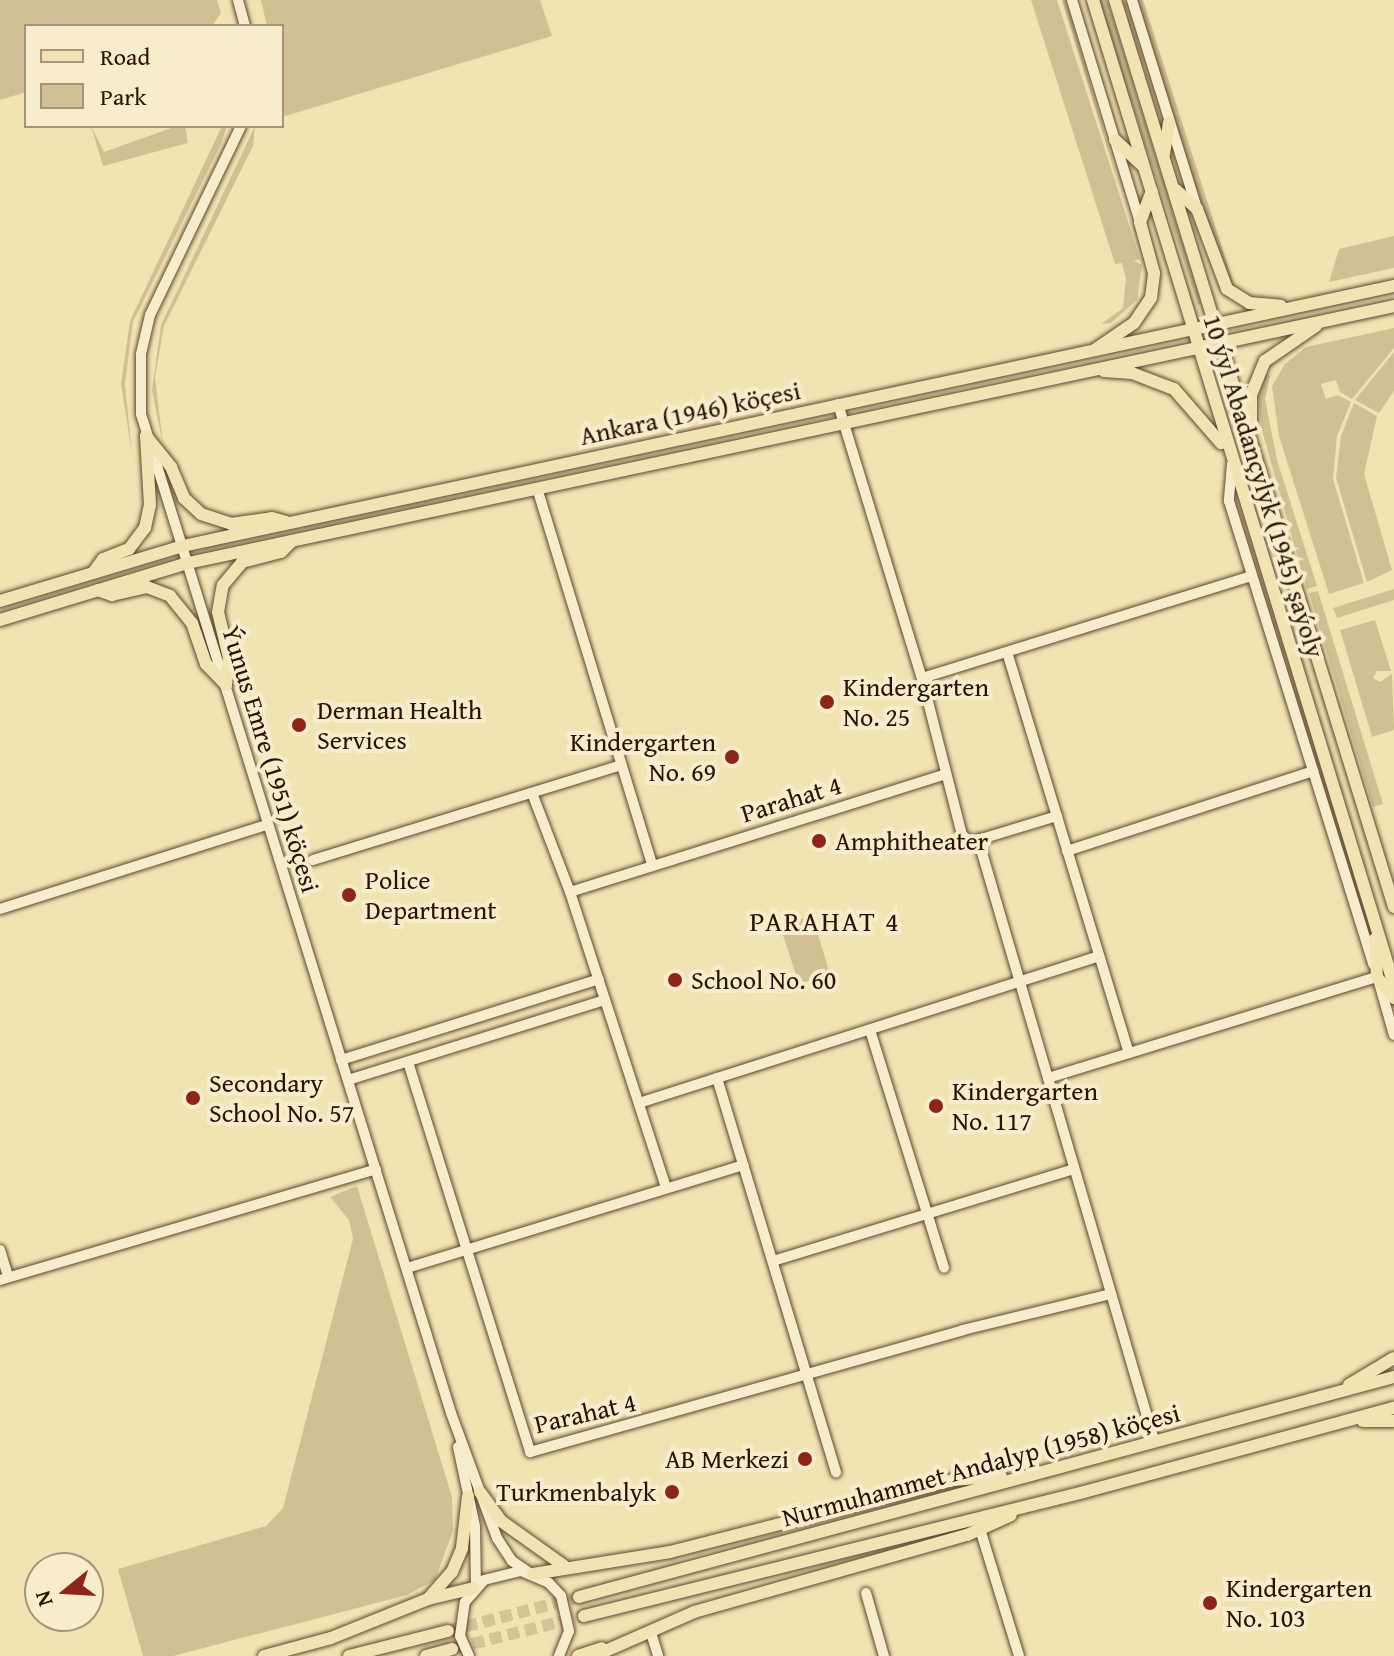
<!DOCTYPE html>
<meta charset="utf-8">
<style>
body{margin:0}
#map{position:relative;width:1394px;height:1656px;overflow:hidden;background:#f2e4b2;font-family:"Gentium Book Plus",serif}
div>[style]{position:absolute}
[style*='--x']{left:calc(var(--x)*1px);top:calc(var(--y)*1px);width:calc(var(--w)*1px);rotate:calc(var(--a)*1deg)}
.green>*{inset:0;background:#d1c094}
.major-tunnel>*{height:12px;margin-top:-6px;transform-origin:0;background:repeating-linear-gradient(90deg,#d4c498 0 12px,transparent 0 18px)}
.roads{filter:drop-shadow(0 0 2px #5e462f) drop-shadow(0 0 2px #5e462f)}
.minor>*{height:10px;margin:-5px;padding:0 5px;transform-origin:5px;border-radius:5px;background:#f7edcd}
.major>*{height:12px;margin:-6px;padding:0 6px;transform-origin:6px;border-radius:6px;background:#f2e4b2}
.dots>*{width:22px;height:22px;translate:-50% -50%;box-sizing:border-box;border:4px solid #f7edcd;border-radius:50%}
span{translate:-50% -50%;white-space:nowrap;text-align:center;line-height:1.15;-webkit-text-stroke:8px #f7edcd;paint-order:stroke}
.street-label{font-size:26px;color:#2d1103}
.poi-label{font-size:26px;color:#2d1103}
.left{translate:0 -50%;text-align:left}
.right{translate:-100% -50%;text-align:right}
.neighbourhood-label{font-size:28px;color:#2d1103;letter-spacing:2px}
.legend{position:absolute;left:24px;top:24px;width:260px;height:104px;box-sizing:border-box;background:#f7edcd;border:2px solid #a6957c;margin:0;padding:10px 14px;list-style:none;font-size:24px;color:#2d1103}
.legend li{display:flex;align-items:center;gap:16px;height:40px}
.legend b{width:40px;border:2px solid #a6957c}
.north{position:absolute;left:24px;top:1552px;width:80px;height:80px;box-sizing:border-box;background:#f7edcd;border:2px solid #a6957c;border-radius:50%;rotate:252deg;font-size:22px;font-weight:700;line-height:32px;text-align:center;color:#2d1103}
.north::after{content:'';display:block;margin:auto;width:28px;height:36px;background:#8f2418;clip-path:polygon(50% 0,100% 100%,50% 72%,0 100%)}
</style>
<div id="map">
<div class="green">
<i style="clip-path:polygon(0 0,217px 0,221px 13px,212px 26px,26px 26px,26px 92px,0 100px)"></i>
<i style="clip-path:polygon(261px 0,540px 0,552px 36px,282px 117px,282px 26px,267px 26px)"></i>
<i style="clip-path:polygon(1031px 0,1057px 0,1140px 259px,1134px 261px,1142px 265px,1137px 300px,1111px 323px,1101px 324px,1123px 308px,1126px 279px,1122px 263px,1115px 264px)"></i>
<i style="clip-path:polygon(1062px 0,1066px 0,1120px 188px)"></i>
<i style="clip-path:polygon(1098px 0,1107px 0,1201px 304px,1198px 305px)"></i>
<i style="clip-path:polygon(1138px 0,1143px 0,1235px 288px,1220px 264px)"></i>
<i style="clip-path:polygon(91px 126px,104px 152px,177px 126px,185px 126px,188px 143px,103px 166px)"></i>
<i style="clip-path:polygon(222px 126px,227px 126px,221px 144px,133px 322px,125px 384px,132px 454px,121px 384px,130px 321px)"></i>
<i style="clip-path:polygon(255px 126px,253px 146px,164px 326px,155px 377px,163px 445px,152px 390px,161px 325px)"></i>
<i style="clip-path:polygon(1394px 236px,1394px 268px,1329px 282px,1339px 249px)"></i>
<i style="clip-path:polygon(1394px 328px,1394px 348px,1352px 399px,1340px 392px,1336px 380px,1321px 384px,1326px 399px,1338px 395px,1351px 402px,1337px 436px,1333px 479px,1364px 583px,1329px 594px,1279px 436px,1272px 386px,1285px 364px,1306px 347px)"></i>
<i style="clip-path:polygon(1394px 352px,1394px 391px,1379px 413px,1355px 400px)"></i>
<i style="clip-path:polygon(1266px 374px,1270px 376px,1265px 399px,1277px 460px,1317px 586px,1307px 589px,1261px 427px,1259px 396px)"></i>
<i style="clip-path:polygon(1354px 403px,1377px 416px,1364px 474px,1392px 570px,1367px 582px,1336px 478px,1341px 436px)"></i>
<i style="clip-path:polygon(1394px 589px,1394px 600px,1337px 618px,1333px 608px)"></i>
<i style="clip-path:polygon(1318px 591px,1383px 804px,1373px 807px,1309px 593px)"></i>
<i style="clip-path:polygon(1375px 620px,1391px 671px,1377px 671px,1373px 678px,1380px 682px,1392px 674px,1394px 730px,1372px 737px,1340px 630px)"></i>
<i style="clip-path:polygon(812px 915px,830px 974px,799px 984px,780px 926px)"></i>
<i style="clip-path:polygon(357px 1186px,452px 1497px,453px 1531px,435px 1580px,407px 1595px,173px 1656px,143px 1656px,118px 1569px,266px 1526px,283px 1508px,353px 1239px,349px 1220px,330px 1197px)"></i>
</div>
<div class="major-tunnel">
<i style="--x:448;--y:1631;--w:135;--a:-14.5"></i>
<i style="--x:455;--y:1648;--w:133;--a:-13.9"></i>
</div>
<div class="roads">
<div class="minor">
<i style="--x:238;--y:0;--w:27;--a:75"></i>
<i style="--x:1072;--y:0;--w:232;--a:73"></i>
<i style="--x:1132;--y:0;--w:219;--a:72.7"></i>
<i style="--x:241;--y:126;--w:210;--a:115.7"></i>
<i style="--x:150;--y:315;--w:40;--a:103"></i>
<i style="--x:141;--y:354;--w:60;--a:90"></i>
<i style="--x:141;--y:414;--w:1046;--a:72.76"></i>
<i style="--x:451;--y:1413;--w:133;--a:69.8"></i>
<i style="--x:497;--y:1538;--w:27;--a:57"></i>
<i style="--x:512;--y:1561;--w:23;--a:34"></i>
<i style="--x:838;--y:404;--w:287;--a:73"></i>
<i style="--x:922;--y:678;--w:162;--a:75.7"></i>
<i style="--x:962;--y:835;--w:11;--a:38"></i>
<i style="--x:971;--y:842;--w:90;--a:-16.8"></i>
<i style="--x:1232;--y:464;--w:37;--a:95"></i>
<i style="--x:1229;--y:501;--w:485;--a:72.7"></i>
<i style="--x:537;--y:488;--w:394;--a:73"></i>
<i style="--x:1007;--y:652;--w:419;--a:73.1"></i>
<i style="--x:922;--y:678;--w:345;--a:-17.2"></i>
<i style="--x:532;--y:793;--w:106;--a:69"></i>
<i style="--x:570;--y:892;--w:311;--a:72"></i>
<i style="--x:978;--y:839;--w:626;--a:73.68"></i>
<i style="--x:1067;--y:851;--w:259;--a:-18"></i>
<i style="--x:313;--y:860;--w:322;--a:-17.1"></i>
<i style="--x:570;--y:892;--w:391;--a:-17.4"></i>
<i style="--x:0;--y:909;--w:280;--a:-17.5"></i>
<i style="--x:1378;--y:979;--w:58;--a:74.1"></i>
<i style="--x:870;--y:1030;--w:249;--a:72.7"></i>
<i style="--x:341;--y:1060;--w:270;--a:-17.4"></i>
<i style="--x:408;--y:1062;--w:409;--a:72.6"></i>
<i style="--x:530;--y:1452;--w:450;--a:-15.7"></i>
<i style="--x:963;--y:1330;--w:152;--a:-13.7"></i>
<i style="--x:717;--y:1078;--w:412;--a:73.2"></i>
<i style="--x:1048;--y:1078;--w:344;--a:-17.1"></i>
<i style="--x:348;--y:1080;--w:269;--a:-17.3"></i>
<i style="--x:639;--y:1103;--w:483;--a:-17.7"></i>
<i style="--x:0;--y:1250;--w:28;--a:73"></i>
<i style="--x:773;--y:1261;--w:314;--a:-17"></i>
<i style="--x:407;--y:1268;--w:352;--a:-17"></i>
<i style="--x:0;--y:1280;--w:392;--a:-16.4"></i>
<i style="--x:458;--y:1447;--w:81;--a:77.9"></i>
<i style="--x:475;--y:1526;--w:61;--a:89.1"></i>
<i style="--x:980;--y:1529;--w:133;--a:72.9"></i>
<i style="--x:866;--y:1593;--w:66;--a:74.1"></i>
<i style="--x:652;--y:1636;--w:21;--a:73"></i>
<i style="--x:469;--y:1656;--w:22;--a:-114"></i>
<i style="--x:460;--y:1636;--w:34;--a:-82"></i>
<i style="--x:465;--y:1602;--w:29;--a:-49"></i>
<i style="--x:484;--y:1580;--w:38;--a:-14"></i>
<i style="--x:521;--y:1571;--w:30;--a:23"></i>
<i style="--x:549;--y:1583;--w:18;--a:47"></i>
<i style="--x:561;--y:1596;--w:36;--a:77"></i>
<i style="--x:569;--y:1631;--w:27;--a:112"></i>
</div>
<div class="major">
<i style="--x:1093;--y:0;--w:1030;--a:73.01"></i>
<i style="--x:1115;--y:0;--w:949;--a:72.9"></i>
<i style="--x:1115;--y:140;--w:37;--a:43"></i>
<i style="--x:1164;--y:154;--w:32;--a:-81"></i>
<i style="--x:1176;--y:190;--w:28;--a:42"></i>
<i style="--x:1197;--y:209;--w:85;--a:69.4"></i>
<i style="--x:1227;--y:289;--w:26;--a:32"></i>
<i style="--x:1249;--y:303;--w:32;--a:5"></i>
<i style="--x:1096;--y:349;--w:46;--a:-34.4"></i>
<i style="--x:1134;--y:323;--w:30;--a:-56"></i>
<i style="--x:1151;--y:298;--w:25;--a:-83"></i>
<i style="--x:1154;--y:273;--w:53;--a:-105.4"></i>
<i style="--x:1140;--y:222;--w:33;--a:-69"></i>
<i style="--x:1104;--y:371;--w:28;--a:4"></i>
<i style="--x:1132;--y:373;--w:45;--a:20.9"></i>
<i style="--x:1174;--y:389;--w:72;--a:49"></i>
<i style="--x:1251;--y:426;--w:31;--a:-90"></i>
<i style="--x:1251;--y:395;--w:37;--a:-68"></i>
<i style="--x:1265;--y:361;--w:62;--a:-34.5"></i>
<i style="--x:146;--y:436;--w:40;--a:51"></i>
<i style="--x:171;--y:467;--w:34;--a:67"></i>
<i style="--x:184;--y:498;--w:23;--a:43"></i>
<i style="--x:201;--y:514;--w:32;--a:18"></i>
<i style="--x:231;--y:524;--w:41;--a:-8.3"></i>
<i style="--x:272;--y:518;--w:15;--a:16"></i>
<i style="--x:93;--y:573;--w:17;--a:-54"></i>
<i style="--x:103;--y:559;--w:28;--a:-21"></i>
<i style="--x:129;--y:549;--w:26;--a:-53"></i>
<i style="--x:145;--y:528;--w:24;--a:-78"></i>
<i style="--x:150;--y:505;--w:69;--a:-93.3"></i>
<i style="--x:98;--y:590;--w:15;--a:20"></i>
<i style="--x:112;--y:595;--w:36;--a:-13"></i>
<i style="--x:147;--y:587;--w:25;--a:21"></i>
<i style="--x:170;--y:596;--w:35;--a:51"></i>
<i style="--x:192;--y:623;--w:43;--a:71.1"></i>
<i style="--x:206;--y:664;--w:29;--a:46"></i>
<i style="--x:0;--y:601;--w:191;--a:-16.7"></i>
<i style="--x:183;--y:546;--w:1239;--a:-12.12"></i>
<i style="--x:0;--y:620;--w:196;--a:-16.9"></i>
<i style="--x:188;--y:563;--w:1233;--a:-12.03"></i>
<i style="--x:226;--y:685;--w:27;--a:-84"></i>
<i style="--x:229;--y:658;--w:47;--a:-103.4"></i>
<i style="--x:218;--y:612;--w:27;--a:-80"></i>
<i style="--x:223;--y:585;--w:30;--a:-50"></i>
<i style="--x:242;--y:562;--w:40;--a:-14.4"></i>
<i style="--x:281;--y:552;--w:16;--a:-45"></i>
<i style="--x:1375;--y:939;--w:38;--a:87"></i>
<i style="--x:1377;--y:977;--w:27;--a:51"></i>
<i style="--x:1349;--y:1385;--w:52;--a:-31"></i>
<i style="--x:1363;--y:1421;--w:31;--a:0"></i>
<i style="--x:480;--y:1492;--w:36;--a:54"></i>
<i style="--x:501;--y:1521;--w:77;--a:35.5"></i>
<i style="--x:533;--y:1574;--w:139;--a:-9.1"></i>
<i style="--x:670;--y:1552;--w:292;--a:-14.3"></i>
<i style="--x:953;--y:1480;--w:48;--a:-4.8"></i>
<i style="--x:579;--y:1597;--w:844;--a:-15.11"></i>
<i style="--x:429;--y:1598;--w:35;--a:-49"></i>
<i style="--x:452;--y:1572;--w:26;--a:-67"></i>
<i style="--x:462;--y:1548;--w:52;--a:-83.4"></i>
<i style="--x:584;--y:1616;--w:515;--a:-13.93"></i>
<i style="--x:1084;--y:1492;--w:321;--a:-15.2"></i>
<i style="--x:264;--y:1656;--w:69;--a:-15"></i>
<i style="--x:331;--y:1638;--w:105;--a:-21.9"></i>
<i style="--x:428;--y:1599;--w:47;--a:-13.4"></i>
<i style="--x:349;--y:1656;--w:102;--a:-14.2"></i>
<i style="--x:426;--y:1656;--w:27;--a:-15"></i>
<i style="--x:578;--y:1656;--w:25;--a:-18"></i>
<i style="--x:594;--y:1656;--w:109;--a:-23.7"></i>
<i style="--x:694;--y:1612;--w:284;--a:-15.8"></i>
<i style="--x:967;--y:1535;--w:48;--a:-24.4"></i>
</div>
</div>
<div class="dots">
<i style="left:827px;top:702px;background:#8f2418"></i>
<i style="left:299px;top:725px;background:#8f2418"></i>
<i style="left:732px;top:757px;background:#8f2418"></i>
<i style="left:819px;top:841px;background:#8f2418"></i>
<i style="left:349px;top:895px;background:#8f2418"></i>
<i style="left:675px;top:980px;background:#8f2418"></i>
<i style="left:193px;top:1098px;background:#8f2418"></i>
<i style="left:936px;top:1106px;background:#8f2418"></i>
<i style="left:805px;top:1459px;background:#8f2418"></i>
<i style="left:672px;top:1492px;background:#8f2418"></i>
<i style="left:1210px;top:1603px;background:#8f2418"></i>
</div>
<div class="street-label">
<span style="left:690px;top:413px;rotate:-12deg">Ankara (1946) köçesi</span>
<span style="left:1264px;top:486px;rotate:73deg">10 ýyl Abadançylyk (1945) şaýoly</span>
<span style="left:271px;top:759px;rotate:73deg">Ýunus Emre (1951) köçesi</span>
<span style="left:791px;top:799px;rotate:-17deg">Parahat 4</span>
<span style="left:585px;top:1413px;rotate:-13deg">Parahat 4</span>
<span style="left:981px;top:1465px;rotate:-15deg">Nurmuhammet Andalyp (1958) köçesi</span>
</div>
<div class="poi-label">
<span class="left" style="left:843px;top:702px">Kindergarten<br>No. 25</span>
<span class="left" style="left:317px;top:725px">Derman Health<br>Services</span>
<span class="right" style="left:716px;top:757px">Kindergarten<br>No. 69</span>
<span class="left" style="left:835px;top:841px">Amphitheater</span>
<span class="left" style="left:365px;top:895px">Police<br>Department</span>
<span class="left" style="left:691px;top:980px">School No. 60</span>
<span class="left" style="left:209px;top:1098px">Secondary<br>School No. 57</span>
<span class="left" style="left:952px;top:1106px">Kindergarten<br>No. 117</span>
<span class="right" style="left:789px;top:1459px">AB Merkezi</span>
<span class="right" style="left:656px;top:1492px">Turkmenbalyk</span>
<span class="left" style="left:1226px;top:1603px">Kindergarten<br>No. 103</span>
</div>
<div class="neighbourhood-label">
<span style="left:825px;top:921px">PARAHAT 4</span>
</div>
<ul class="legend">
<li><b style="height:10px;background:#f2e4b2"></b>Road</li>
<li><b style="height:22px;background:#d1c094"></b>Park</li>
</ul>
<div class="north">N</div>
</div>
